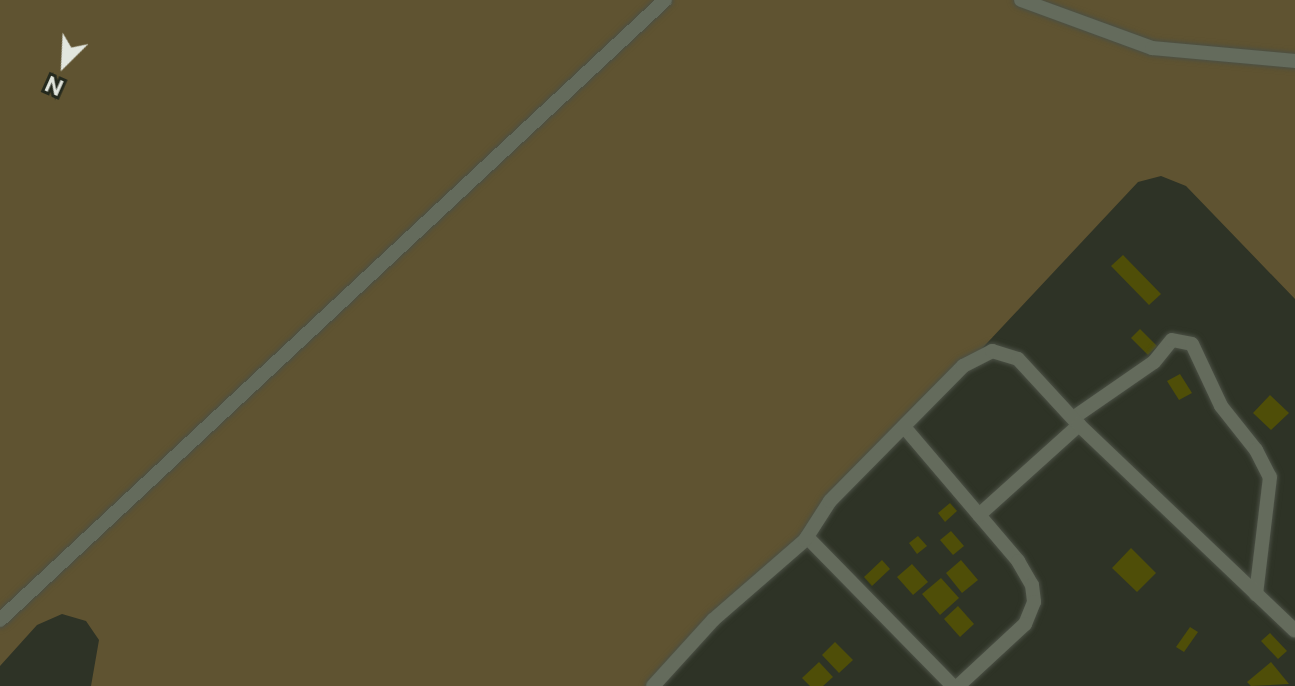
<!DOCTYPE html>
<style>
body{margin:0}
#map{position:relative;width:1295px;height:686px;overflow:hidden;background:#2e3326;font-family:"Public Sans",sans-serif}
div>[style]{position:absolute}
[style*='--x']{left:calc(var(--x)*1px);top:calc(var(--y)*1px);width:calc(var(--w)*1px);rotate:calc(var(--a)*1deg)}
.green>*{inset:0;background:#5f5331}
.building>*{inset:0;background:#4f4e08}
.roads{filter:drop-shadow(0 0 2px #4b5045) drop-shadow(0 0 2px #4b5045)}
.minor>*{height:14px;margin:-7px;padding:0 7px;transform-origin:7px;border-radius:7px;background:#646b5c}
span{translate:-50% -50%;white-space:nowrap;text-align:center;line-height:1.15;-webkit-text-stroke:8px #24291d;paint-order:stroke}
.north{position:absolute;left:24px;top:24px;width:80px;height:80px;-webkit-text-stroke:6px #24291d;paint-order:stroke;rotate:204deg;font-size:22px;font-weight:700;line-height:32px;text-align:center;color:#e2e6de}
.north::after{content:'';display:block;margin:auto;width:28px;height:36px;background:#e2e6de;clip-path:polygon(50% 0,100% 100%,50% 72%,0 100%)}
</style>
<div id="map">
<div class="green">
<i style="clip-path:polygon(0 0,1295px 0,1295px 299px,1186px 186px,1161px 176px,1138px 182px,812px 530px,653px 686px,91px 686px,99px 640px,86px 621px,62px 614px,37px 625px,0 666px)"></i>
</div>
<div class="building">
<i style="clip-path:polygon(1123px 255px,1161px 294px,1149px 305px,1111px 266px)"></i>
<i style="clip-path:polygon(1140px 329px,1157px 346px,1148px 355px,1131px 338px)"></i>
<i style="clip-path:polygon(1180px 374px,1192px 393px,1179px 400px,1167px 381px)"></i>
<i style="clip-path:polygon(1270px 395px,1289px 413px,1271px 430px,1253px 413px)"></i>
<i style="clip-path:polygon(950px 503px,957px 511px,945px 522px,938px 513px)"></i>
<i style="clip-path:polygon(951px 531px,964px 546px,953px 555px,940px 540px)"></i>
<i style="clip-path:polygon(918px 536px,927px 546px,917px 554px,909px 543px)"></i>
<i style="clip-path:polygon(1131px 548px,1156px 573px,1137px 592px,1112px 568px)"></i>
<i style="clip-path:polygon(882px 560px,890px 569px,872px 586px,864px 577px)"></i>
<i style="clip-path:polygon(961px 560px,978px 580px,962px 593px,946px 573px)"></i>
<i style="clip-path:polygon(912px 564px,928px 582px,913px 595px,897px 577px)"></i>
<i style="clip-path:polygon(941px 578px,959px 598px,940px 615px,922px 594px)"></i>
<i style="clip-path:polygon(958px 606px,974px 624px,960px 637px,944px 619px)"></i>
<i style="clip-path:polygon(1190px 627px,1198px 632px,1184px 652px,1176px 647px)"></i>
<i style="clip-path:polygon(1270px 633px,1287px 651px,1278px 659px,1261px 641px)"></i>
<i style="clip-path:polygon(835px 642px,853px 660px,839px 673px,822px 655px)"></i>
<i style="clip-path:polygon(819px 662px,833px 677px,823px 686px,810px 686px,802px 678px)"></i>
<i style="clip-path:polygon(1271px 662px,1289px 684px,1251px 686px,1247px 682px)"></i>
</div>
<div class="roads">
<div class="minor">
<i style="--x:1021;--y:0;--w:140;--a:20.1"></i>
<i style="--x:1152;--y:48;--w:144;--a:5.2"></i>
<i style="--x:1073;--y:418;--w:98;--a:-34.7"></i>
<i style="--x:1154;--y:362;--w:28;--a:-51"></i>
<i style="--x:1172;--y:340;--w:20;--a:11"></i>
<i style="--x:1192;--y:344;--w:68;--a:64.9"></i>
<i style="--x:1221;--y:406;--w:56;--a:51.5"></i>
<i style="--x:1256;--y:450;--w:30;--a:63"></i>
<i style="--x:1270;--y:477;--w:118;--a:96.8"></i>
<i style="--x:905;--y:428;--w:175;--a:49.6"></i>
<i style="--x:1018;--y:561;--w:28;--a:60"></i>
<i style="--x:1032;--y:585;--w:17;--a:83"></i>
<i style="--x:1034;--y:602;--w:24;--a:112"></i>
<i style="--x:1025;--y:624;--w:91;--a:137.2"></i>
<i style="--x:979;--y:515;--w:135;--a:-42"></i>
<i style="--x:807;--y:537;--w:209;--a:45.6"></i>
<i style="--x:0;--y:620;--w:909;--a:-42.99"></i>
<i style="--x:653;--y:686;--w:89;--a:-47.7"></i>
<i style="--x:713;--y:620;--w:122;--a:-41"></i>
<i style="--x:805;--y:540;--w:46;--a:-57.3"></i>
<i style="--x:830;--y:501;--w:190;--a:-45.4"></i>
<i style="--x:963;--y:366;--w:33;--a:-27"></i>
<i style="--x:992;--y:351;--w:27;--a:17"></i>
<i style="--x:1018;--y:359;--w:90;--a:47.3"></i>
<i style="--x:1079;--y:425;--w:298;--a:43.6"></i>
</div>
</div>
<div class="north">N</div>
</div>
